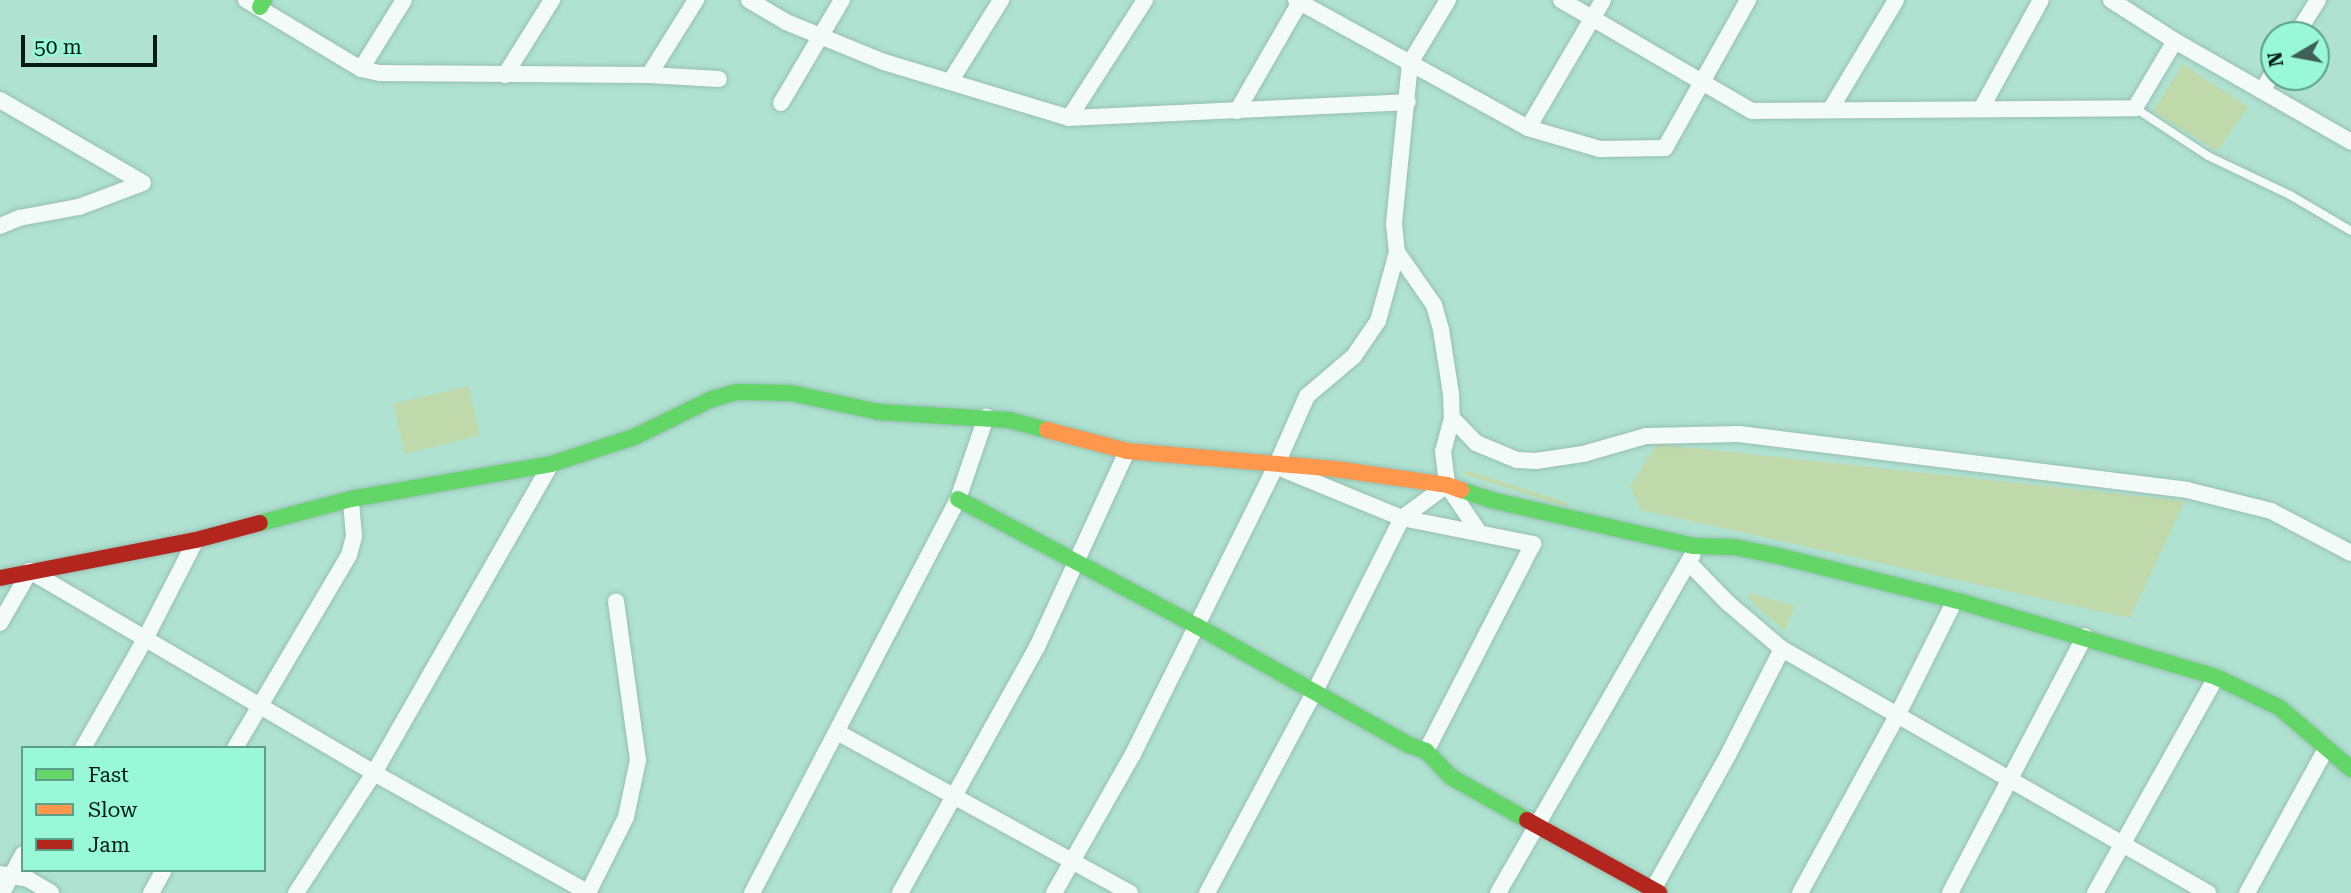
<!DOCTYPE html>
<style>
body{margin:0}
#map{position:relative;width:2351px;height:893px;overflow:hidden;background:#afe2d1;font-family:"Roboto Serif",serif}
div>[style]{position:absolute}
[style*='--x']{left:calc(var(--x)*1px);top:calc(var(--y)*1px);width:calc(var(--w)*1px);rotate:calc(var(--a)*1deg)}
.green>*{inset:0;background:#c0d9aa}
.roads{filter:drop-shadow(0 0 2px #96bfb1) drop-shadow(0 0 2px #96bfb1)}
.lane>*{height:8px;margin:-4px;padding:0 4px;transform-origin:4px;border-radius:4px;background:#f3fbf8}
.street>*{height:16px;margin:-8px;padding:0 8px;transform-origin:8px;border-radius:8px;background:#f3fbf8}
.fast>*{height:16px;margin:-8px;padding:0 8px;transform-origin:8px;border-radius:8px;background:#63d668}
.slow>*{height:16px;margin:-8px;padding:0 8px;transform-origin:8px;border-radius:8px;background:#ff974d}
.jam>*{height:16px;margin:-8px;padding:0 8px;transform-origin:8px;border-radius:8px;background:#b3261e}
span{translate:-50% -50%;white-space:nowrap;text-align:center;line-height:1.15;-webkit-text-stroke:6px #99f8d8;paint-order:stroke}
.legend{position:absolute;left:21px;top:746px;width:245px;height:126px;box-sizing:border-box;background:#99f8d8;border:2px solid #5ca08a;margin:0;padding:9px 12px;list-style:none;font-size:21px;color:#001c14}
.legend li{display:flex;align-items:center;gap:14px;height:35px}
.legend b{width:35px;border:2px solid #5ca08a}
.north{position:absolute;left:2260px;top:21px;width:70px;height:70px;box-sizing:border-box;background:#99f8d8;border:2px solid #5ca08a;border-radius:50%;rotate:260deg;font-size:19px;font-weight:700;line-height:28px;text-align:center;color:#001c14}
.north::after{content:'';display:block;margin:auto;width:24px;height:32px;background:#3d6156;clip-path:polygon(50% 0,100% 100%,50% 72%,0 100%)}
.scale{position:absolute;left:21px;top:35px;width:136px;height:32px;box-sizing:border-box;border:4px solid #001c14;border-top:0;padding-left:9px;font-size:21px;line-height:24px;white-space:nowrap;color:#001c14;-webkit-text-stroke:5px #99f8d8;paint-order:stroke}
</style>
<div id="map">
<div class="green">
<i style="clip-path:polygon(2183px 64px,2248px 107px,2217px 151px,2153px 111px)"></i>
<i style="clip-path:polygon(468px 386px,480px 435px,405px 454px,393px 404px)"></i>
<i style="clip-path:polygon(1657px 444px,2185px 501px,2130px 618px,1641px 510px,1630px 486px)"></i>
<i style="clip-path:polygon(1465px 470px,1569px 503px,1567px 507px,1464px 474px)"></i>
<i style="clip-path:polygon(1750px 593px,1795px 606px,1784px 631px,1748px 598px)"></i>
</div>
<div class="roads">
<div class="lane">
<i style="--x:2135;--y:108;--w:87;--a:33.3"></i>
<i style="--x:2208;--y:156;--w:91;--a:25.4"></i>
<i style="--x:2290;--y:195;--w:71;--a:30.5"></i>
</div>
<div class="street">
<i style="--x:246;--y:0;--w:134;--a:31"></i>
<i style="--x:361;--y:69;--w:19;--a:12"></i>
<i style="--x:380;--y:73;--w:269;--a:0.4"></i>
<i style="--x:649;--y:75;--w:70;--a:3.3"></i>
<i style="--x:749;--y:0;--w:43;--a:30.7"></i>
<i style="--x:786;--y:22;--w:106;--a:22.2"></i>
<i style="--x:884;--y:62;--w:193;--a:16.8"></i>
<i style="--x:1069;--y:118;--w:339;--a:-2.7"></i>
<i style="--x:1296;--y:0;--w:265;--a:28.9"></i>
<i style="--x:1528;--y:128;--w:75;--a:16.3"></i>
<i style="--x:1600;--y:149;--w:65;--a:-0.9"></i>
<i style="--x:1665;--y:148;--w:170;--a:-60.7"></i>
<i style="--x:1448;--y:0;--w:74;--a:121.1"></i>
<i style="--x:1410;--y:63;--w:162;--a:95.7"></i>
<i style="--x:1394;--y:224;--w:28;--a:84"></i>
<i style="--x:1397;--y:252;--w:65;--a:55.1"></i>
<i style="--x:1434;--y:305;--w:26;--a:74"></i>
<i style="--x:1441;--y:330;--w:65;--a:81.1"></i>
<i style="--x:1451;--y:394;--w:24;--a:88"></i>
<i style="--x:1452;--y:418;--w:34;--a:105"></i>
<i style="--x:1443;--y:451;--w:34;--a:83"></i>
<i style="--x:1447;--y:485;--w:55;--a:56"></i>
<i style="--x:1561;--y:0;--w:221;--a:30.2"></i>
<i style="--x:1752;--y:111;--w:383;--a:-0.4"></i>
<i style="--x:2135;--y:108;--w:78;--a:-59.2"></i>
<i style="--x:2111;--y:0;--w:76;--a:32.6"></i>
<i style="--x:2175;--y:41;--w:203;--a:29.8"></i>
<i style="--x:2296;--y:35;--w:41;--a:-57.8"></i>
<i style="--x:361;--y:69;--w:81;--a:-58.1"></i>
<i style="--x:505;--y:75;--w:89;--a:-57.9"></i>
<i style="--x:649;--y:75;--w:89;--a:-57.9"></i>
<i style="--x:950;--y:82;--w:97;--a:-58.1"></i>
<i style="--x:2262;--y:91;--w:23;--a:-59"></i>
<i style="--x:0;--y:100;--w:165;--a:30.1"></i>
<i style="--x:781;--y:103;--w:120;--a:-59.4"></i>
<i style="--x:1981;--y:109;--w:124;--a:-61.2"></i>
<i style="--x:1830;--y:110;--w:128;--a:-59"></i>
<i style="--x:1237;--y:111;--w:126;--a:-60"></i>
<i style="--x:1069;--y:118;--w:140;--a:-57.2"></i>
<i style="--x:1528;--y:128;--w:148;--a:-59.6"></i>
<i style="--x:0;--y:226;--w:21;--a:-23"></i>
<i style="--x:19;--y:218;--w:61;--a:-10.4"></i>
<i style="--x:79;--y:207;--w:68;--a:-20.6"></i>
<i style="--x:1452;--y:418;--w:35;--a:46"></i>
<i style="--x:1476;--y:443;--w:44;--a:22.5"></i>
<i style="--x:1517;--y:460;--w:19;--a:3"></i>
<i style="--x:1536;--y:461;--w:48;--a:-8.5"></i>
<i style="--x:1583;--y:454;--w:66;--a:-15.9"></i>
<i style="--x:1646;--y:436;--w:93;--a:-1.2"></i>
<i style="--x:1739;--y:434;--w:451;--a:7.1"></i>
<i style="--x:2187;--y:490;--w:87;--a:14"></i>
<i style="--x:2271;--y:511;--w:90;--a:27.7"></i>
<i style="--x:1285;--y:470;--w:126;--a:22.3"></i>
<i style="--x:1402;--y:518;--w:134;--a:11.2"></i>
<i style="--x:1533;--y:544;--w:233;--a:117.3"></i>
<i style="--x:1689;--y:563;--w:56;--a:45.7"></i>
<i style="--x:1728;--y:603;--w:71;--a:40.4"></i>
<i style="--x:1782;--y:649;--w:491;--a:29.8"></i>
<i style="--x:0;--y:623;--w:60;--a:-60"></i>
<i style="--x:30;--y:571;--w:399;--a:30.4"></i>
<i style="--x:374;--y:773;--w:246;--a:29.2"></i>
<i style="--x:839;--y:733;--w:332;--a:28.8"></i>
<i style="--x:83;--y:748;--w:123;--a:-60.3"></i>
<i style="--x:144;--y:641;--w:114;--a:-62.8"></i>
<i style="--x:235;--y:748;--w:224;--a:-59.4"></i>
<i style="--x:349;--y:555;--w:20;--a:-75"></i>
<i style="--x:354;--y:536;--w:37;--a:-95"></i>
<i style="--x:0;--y:874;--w:28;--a:10"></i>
<i style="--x:28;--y:879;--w:27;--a:31"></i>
<i style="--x:2;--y:893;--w:44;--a:-61.7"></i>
<i style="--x:151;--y:893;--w:26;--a:-61"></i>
<i style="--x:296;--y:893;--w:143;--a:-57"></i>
<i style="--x:374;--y:773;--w:356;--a:-60.2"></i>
<i style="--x:588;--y:893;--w:85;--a:-63.4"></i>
<i style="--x:626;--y:817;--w:58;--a:-78.1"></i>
<i style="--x:638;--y:760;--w:160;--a:-97.9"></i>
<i style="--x:752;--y:893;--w:445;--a:-62.4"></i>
<i style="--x:958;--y:499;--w:87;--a:-71.1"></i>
<i style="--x:900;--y:893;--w:282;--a:-60.9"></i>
<i style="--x:1037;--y:647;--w:216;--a:-65.3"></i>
<i style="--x:1054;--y:893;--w:160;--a:-60.4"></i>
<i style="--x:1133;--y:754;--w:322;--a:-63.6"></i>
<i style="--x:1276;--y:466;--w:77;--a:-66.1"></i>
<i style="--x:1307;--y:396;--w:62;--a:-40.4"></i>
<i style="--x:1354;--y:356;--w:42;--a:-55.6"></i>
<i style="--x:1378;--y:321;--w:72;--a:-74.6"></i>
<i style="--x:1207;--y:893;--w:229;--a:-61.9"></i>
<i style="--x:1315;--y:691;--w:194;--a:-63.3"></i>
<i style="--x:1402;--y:518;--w:56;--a:-36.3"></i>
<i style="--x:1498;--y:893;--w:390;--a:-60.1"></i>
<i style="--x:1651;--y:893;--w:158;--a:-60.8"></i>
<i style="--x:1728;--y:755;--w:119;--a:-63"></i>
<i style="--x:1800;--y:893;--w:202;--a:-61.3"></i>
<i style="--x:1897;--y:716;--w:130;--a:-63.4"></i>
<i style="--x:1950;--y:893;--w:290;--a:-62.3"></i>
<i style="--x:2095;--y:893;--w:248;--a:-60.7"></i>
<i style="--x:2247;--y:893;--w:164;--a:-61.3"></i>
</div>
<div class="fast">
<i style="--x:260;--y:7;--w:8;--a:-60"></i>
<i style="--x:1461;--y:490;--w:32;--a:18"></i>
<i style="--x:1491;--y:500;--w:208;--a:12.8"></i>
<i style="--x:1694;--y:546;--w:40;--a:1.4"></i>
<i style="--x:1734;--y:547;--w:41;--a:11.3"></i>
<i style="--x:1774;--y:555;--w:187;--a:14"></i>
<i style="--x:1955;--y:600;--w:272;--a:16.4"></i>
<i style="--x:2216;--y:677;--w:71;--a:25.8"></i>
<i style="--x:2280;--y:708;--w:94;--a:40.7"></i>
<i style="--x:958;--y:499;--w:271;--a:28"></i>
<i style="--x:1197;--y:626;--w:243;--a:29.3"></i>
<i style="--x:1409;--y:745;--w:18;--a:19"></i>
<i style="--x:1426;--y:751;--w:36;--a:46"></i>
<i style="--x:1451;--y:777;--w:87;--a:29.5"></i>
<i style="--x:260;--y:523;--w:94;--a:-14.8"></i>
<i style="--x:351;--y:499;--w:203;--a:-9.9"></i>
<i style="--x:551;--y:464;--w:87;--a:-18"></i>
<i style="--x:634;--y:437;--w:87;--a:-26"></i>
<i style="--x:712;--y:399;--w:26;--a:-16"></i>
<i style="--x:737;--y:392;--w:54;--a:1.1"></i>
<i style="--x:791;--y:393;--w:90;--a:12.2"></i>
<i style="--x:879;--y:412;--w:130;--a:3.5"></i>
<i style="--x:1009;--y:420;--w:39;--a:15"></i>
</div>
<div class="slow">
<i style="--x:1047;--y:430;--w:83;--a:14.7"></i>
<i style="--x:1127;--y:451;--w:209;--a:4.9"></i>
<i style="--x:1335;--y:469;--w:113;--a:8.1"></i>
<i style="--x:1447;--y:485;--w:15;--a:20"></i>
</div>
<div class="jam">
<i style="--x:0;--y:578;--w:200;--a:-11"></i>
<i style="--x:196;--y:540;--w:66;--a:-14.9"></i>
<i style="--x:1527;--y:820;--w:151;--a:28.9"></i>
</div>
</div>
<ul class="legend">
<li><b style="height:9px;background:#63d668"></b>Fast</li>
<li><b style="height:9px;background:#ff974d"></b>Slow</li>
<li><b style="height:9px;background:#b3261e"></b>Jam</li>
</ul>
<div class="north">N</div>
<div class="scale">50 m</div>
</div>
